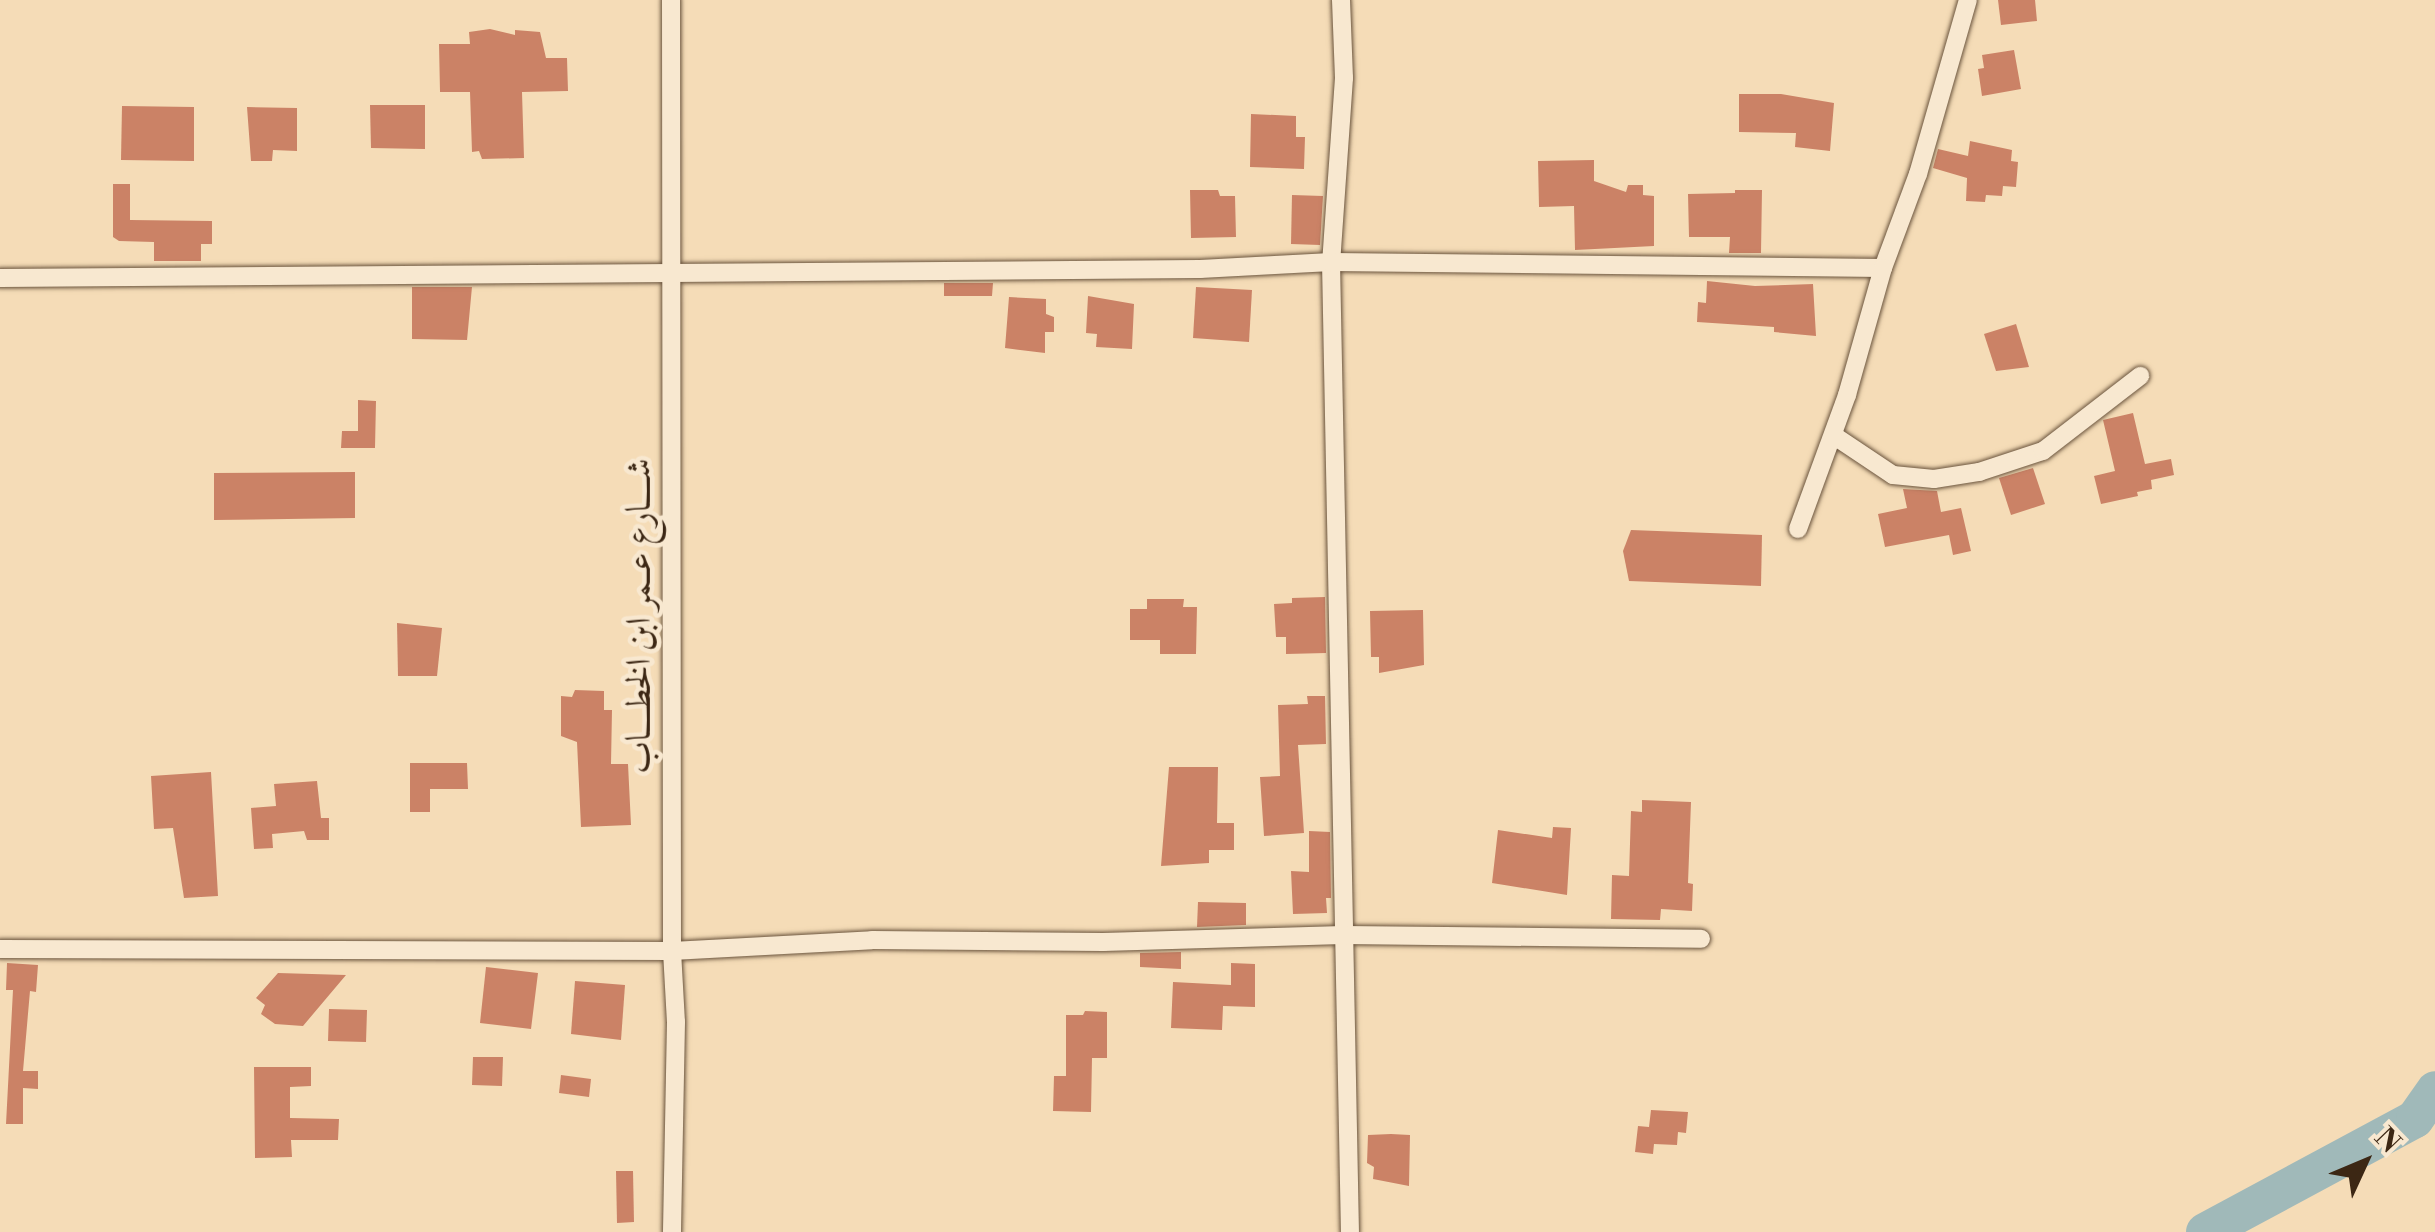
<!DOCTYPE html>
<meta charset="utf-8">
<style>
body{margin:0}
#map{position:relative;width:2435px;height:1232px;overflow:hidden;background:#f5dcb7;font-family:"Libre Bodoni",Amiri,serif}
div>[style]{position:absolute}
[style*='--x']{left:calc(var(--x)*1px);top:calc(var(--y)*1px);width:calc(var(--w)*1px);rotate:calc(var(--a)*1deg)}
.river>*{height:38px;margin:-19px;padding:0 19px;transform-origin:19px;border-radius:19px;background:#a0b9b9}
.building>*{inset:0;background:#cb8266}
.roads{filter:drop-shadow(0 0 2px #6a543d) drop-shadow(0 0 2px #6a543d)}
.street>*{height:18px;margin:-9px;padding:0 9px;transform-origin:9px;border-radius:9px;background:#f8e8d0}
span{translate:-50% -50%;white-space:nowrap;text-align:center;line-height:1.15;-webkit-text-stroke:9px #f8e8d0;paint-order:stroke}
.street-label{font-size:35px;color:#3c2714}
.north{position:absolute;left:2315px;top:1112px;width:100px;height:100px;-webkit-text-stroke:8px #f8e8d0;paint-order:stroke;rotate:46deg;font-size:28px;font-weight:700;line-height:40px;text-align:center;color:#3c2714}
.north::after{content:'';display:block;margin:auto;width:35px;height:45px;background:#3c2714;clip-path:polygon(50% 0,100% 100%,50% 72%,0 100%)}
</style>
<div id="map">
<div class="river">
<i style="--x:2205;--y:1232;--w:238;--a:-28.3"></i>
<i style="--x:2415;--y:1119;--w:35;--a:-55"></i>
</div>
<div class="building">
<i style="clip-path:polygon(1998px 0,2035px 0,2037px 21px,2001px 25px)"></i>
<i style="clip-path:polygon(490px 29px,515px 35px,515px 30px,540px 32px,546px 58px,567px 58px,568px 91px,522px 92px,524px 158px,482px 159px,479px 151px,472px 152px,470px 92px,440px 92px,439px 44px,470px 44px,469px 32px)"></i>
<i style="clip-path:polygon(2014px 50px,2021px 89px,1982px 96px,1978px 69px,1984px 68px,1982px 55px)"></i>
<i style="clip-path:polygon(1739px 94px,1781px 94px,1834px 103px,1830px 151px,1795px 147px,1796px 133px,1739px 132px)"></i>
<i style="clip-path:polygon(370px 105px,425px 105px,425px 149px,371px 148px)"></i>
<i style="clip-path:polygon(122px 106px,194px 107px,194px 161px,121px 160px)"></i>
<i style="clip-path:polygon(247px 107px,297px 108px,297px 151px,273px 150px,272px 161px,251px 161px)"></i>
<i style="clip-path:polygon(1251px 114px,1296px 116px,1296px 137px,1305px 137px,1304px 169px,1250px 167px)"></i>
<i style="clip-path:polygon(1970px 141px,2012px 150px,2011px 161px,2018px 162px,2016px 187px,2003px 186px,2002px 196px,1986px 195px,1985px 202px,1966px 201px,1967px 178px,1933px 168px,1938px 149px,1968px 156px)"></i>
<i style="clip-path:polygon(1594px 160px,1594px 181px,1626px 192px,1628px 185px,1643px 185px,1643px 195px,1654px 196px,1654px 246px,1575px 250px,1574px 206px,1539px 207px,1538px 161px)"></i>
<i style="clip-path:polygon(113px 184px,130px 184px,130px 220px,212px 221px,212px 244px,201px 244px,201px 261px,154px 261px,154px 242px,119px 241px,113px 237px)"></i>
<i style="clip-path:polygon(1190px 190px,1218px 190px,1220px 196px,1235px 196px,1236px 237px,1191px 238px)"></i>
<i style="clip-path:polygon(1735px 190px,1762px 190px,1761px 253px,1729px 253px,1730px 237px,1689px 237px,1688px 194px,1735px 193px)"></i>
<i style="clip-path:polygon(1292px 195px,1323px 196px,1320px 245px,1291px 244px)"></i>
<i style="clip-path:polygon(1707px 281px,1755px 286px,1813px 284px,1816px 336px,1774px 332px,1774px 327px,1697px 322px,1698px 302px,1706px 303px)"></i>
<i style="clip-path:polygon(944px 283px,993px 283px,992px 296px,944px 296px)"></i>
<i style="clip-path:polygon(412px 287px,472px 287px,467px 340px,412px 339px)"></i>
<i style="clip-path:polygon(1196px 287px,1252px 290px,1249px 342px,1193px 338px)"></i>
<i style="clip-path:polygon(1088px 296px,1134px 304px,1132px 349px,1096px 347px,1097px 334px,1086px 333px)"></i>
<i style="clip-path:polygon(1009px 297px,1046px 299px,1046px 314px,1054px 317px,1054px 332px,1045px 332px,1045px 353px,1005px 348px)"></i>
<i style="clip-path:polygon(2016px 324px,2029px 367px,1996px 371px,1984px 334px)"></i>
<i style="clip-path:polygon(358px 400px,376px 401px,375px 448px,341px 448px,342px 431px,358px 431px)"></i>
<i style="clip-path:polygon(2133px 413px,2145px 464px,2171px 459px,2174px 475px,2151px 480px,2152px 489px,2137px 492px,2138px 496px,2101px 504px,2094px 476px,2115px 471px,2103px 420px)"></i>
<i style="clip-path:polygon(2033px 468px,2045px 504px,2011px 515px,1999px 478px)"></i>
<i style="clip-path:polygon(355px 472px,355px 518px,214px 520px,214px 473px)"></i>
<i style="clip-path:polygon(1903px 489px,1937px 491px,1941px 512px,1961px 508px,1971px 551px,1953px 555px,1949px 535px,1885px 547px,1878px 514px,1907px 508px)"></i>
<i style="clip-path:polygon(1631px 530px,1762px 535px,1761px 586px,1629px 581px,1623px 551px)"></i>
<i style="clip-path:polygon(1325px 597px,1326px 653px,1286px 654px,1286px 637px,1276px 637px,1274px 604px,1292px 603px,1292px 598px)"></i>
<i style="clip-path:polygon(1147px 599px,1184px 599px,1183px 607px,1197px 607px,1196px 654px,1160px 654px,1160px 640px,1130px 640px,1130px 609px,1147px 609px)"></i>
<i style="clip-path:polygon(1423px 610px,1424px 665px,1379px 673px,1379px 657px,1371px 657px,1370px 611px)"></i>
<i style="clip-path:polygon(397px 623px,442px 628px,437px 676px,398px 676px)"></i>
<i style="clip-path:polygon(575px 690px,604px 691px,604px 710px,612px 710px,611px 764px,628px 764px,631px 825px,581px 827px,577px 742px,561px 736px,561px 696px,572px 697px)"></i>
<i style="clip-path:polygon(1307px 696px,1325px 696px,1326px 744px,1298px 745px,1304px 833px,1264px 836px,1260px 777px,1280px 776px,1278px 705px,1308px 704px)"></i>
<i style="clip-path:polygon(410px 763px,467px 763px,468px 789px,430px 789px,430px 812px,410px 812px)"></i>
<i style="clip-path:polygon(1169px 767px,1218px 767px,1217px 823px,1234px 823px,1234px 850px,1209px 850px,1209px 863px,1161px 866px)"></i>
<i style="clip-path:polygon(211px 772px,218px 896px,184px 898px,173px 828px,154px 829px,151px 776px)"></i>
<i style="clip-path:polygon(317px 781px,321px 818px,329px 818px,329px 840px,307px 840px,304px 831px,272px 834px,273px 848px,254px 849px,251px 808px,276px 806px,274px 784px)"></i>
<i style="clip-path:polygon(1642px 800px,1691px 802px,1688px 883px,1693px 884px,1692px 911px,1661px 909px,1660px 920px,1611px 919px,1612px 875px,1629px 876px,1631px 811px,1642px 812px)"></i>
<i style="clip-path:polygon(1553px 827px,1571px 828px,1567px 895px,1492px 883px,1498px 830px,1552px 838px)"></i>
<i style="clip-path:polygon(1309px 831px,1330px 832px,1331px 898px,1326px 898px,1327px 913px,1293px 914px,1291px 871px,1309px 872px)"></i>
<i style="clip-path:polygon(1198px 902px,1246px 903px,1246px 925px,1197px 927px)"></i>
<i style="clip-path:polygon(1181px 952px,1181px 969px,1140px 967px,1140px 953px)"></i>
<i style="clip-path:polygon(7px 963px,38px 965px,36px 992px,30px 991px,23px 1071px,38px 1071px,38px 1089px,23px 1088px,23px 1124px,6px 1124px,13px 990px,6px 990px)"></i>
<i style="clip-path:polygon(1231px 963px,1255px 964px,1255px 1007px,1223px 1006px,1222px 1030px,1171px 1028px,1173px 982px,1231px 985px)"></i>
<i style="clip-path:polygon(486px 967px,538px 973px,531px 1029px,480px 1023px)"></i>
<i style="clip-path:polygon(278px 973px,346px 975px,303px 1026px,275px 1024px,261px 1014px,265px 1005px,256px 998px)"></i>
<i style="clip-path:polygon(575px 981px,625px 985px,621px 1040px,571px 1034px)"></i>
<i style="clip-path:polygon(329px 1009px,367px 1010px,366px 1042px,328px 1041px)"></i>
<i style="clip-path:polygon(1085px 1011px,1107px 1012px,1107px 1058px,1092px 1058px,1091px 1112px,1053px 1111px,1054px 1076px,1066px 1076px,1066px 1015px,1083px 1015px)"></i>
<i style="clip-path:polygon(473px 1057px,503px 1057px,502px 1086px,472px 1085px)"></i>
<i style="clip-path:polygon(254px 1067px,311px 1067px,311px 1086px,290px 1087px,290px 1118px,339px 1119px,338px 1140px,291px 1140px,292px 1157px,255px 1158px)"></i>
<i style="clip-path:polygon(561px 1075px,591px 1079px,589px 1097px,559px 1093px)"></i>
<i style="clip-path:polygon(1651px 1110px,1688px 1112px,1686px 1133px,1678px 1132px,1677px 1145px,1654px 1144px,1653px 1154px,1635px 1152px,1638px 1126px,1649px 1127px)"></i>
<i style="clip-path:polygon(1391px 1134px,1410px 1135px,1409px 1186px,1373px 1179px,1374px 1167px,1367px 1163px,1368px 1135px)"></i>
<i style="clip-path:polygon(616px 1171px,633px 1171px,634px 1222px,617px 1223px)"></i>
</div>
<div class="roads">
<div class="street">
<i style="--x:671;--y:0;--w:951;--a:89.94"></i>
<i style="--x:672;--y:951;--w:71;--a:86.8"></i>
<i style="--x:676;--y:1022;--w:210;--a:91.1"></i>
<i style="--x:1341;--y:0;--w:78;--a:87.8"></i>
<i style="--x:1344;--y:78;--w:184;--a:94"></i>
<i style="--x:1331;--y:262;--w:970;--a:88.88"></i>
<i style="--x:0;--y:278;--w:1200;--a:-0.43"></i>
<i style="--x:1200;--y:269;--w:131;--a:-3.1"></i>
<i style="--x:1331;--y:262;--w:552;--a:0.62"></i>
<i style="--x:1883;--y:268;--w:100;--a:-69.6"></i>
<i style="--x:1918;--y:174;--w:181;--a:-74"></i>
<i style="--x:1833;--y:435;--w:72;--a:33.7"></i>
<i style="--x:1893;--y:475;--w:41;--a:5.6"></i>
<i style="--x:1934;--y:479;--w:46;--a:-8.8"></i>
<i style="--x:1979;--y:472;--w:67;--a:-18.2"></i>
<i style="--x:2043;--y:451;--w:123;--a:-37.7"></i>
<i style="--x:1798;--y:529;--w:143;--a:-69.9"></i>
<i style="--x:1847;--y:395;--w:132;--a:-74.2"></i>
<i style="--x:0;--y:949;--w:672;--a:0.17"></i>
<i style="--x:672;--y:951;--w:200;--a:-3.1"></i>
<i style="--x:872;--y:940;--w:231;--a:0.5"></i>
<i style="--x:1103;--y:942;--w:240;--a:-1.7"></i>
<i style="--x:1343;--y:935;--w:358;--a:0.6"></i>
</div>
</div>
<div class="street-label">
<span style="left:640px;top:616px;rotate:-90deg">شــــارع عــمر ابن الخطــــاب</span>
</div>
<div class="north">N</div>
</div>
